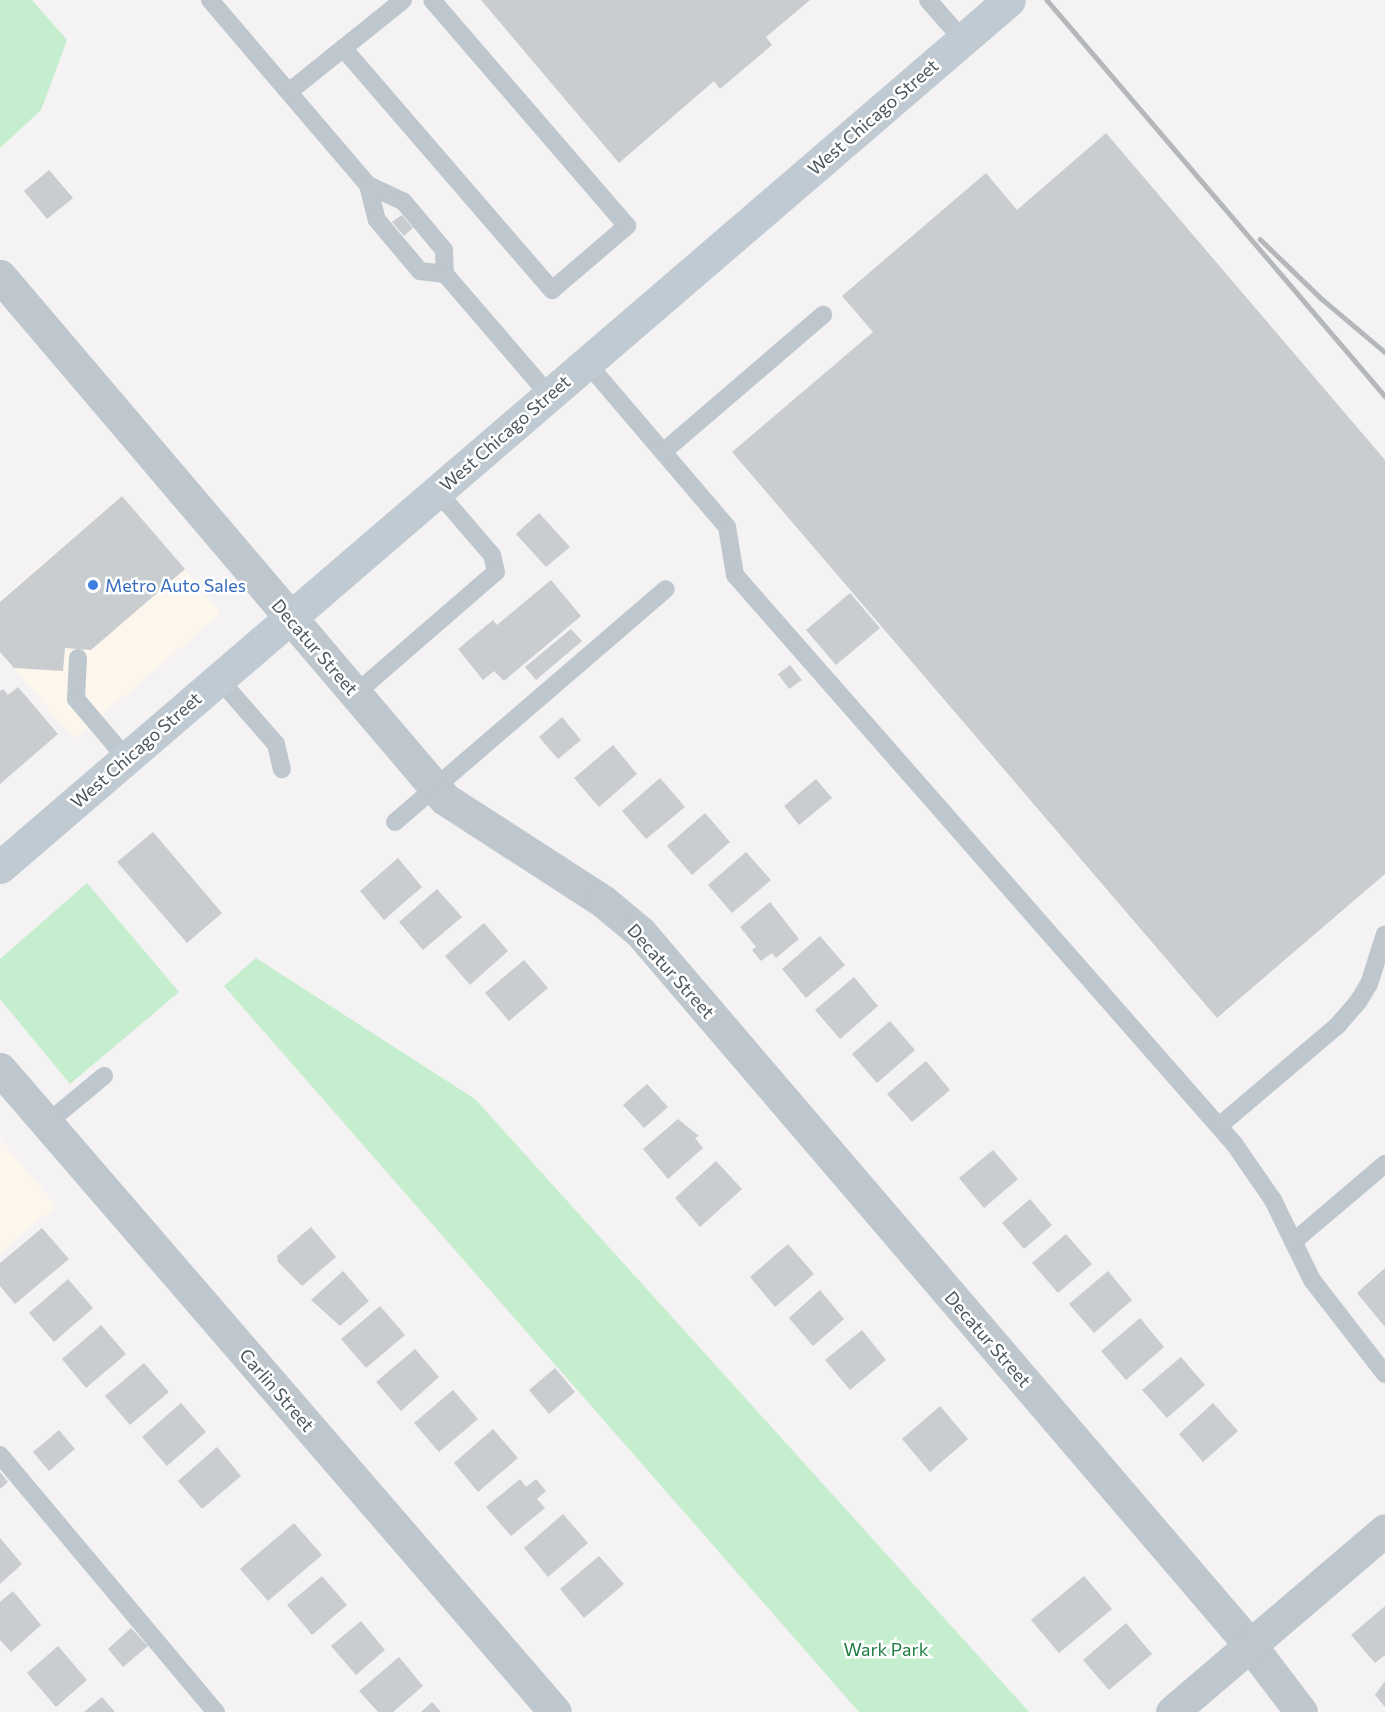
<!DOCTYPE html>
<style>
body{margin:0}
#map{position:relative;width:1385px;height:1712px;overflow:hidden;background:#f4f2f2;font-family:Commissioner,sans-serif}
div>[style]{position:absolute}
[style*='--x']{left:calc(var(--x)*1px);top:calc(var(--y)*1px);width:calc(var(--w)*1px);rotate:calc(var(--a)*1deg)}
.commercial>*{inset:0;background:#fcf6ed}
.green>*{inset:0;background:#c4eece}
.building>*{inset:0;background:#c9cdd0}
.lane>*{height:18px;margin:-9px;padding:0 9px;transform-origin:9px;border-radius:9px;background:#bec7cd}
.street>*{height:33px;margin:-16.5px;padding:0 16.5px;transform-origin:16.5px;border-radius:16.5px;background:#bec7cd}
.secondary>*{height:33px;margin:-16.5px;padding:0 16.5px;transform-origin:16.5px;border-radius:16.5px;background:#bfcad2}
.rail>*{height:4.5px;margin:-2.25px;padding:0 2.25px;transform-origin:2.25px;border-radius:2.25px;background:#b4b8bb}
.dots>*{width:16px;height:16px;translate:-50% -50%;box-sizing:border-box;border:3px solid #fff;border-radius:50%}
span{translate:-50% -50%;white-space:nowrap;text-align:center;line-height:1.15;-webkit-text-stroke:5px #fff;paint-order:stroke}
.street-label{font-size:18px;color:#4a575e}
.shop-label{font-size:18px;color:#366cbe}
.left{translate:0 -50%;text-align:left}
.park-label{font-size:18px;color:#1d7d41}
</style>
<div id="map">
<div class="commercial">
<i style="clip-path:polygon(122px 495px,219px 610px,219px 615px,74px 739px,0 652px,0 600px)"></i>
<i style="clip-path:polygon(0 1139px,56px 1206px,0 1253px)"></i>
</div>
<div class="green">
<i style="clip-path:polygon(0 0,32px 0,67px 40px,41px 110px,0 148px)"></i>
<i style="clip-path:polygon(87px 883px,179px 992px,70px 1084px,0 999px,0 959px)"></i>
<i style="clip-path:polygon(256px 958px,475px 1099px,1029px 1712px,859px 1712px,224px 986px)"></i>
</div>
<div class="building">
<i style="clip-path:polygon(481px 0,810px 0,766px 37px,772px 45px,720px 89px,714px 81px,619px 163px)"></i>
<i style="clip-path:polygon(1106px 133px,1385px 460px,1385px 874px,1217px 1018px,732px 452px,873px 332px,842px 296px,986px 173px,1017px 210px)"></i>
<i style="clip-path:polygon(49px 170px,73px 198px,47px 219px,24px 191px)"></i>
<i style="clip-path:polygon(402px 215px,413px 228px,404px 236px,392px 222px)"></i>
<i style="clip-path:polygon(122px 496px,185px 569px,91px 650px,65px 648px,63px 671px,14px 668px,0 652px,0 602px)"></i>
<i style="clip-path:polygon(539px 513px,570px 547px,546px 567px,516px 534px)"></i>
<i style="clip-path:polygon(551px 580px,581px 616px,504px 681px,494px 671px,483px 680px,458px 649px,493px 620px,497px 625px)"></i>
<i style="clip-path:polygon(850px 593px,880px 628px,836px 665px,806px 630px)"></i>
<i style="clip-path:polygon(571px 629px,582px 641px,536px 680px,525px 667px)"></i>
<i style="clip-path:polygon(790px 665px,802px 680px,789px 689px,778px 674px)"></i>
<i style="clip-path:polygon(18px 687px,58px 734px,0 784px,0 691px,3px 689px,8px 695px)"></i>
<i style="clip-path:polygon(562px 717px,581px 740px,558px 759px,539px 737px)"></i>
<i style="clip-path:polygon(613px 745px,637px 774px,599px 807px,574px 778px)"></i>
<i style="clip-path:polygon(660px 778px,685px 807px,646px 839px,622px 811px)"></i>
<i style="clip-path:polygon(816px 779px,832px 798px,799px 825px,784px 806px)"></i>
<i style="clip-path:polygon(705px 813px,730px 842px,692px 875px,667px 846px)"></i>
<i style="clip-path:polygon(153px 832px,222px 913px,187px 943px,117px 862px)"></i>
<i style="clip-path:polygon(746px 852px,771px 880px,732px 913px,708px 885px)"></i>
<i style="clip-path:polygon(398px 858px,422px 887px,384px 920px,360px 891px)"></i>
<i style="clip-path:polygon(437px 889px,462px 917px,423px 950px,399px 922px)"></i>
<i style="clip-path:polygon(770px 902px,799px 939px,776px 958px,772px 953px,761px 961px,752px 950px,756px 947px,740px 927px)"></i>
<i style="clip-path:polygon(484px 923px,508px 951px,470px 985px,445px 956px)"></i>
<i style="clip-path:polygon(820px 936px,845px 965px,806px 998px,782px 969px)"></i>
<i style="clip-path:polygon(524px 960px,548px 988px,509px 1021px,485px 993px)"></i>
<i style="clip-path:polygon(854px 977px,878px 1006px,840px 1039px,815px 1010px)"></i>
<i style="clip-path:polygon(890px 1021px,915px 1050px,877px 1083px,852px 1054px)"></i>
<i style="clip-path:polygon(926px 1061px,950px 1090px,912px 1122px,887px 1094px)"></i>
<i style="clip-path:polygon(647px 1084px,668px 1107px,644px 1128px,623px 1105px)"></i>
<i style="clip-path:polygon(678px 1119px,699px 1136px,695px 1138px,703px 1148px,668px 1179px,643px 1149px)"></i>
<i style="clip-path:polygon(993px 1150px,1018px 1179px,984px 1208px,959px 1178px)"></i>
<i style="clip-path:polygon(716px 1161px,742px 1189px,700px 1227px,675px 1198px)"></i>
<i style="clip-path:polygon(1030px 1199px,1052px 1225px,1024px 1249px,1002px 1223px)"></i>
<i style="clip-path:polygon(311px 1227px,336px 1257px,302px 1286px,278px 1262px,277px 1256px)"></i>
<i style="clip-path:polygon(42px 1228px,69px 1259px,15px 1304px,0 1286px,0 1263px)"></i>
<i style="clip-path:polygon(1066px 1234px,1092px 1264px,1058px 1293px,1032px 1263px)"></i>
<i style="clip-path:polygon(788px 1244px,814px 1274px,775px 1307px,750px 1277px)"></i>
<i style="clip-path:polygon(1385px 1268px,1385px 1327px,1357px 1293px)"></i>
<i style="clip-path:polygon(343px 1271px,369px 1301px,340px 1326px,311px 1300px)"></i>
<i style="clip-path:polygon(1108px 1271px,1132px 1300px,1094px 1333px,1069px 1304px)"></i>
<i style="clip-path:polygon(68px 1279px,93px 1308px,54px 1342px,29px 1313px)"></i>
<i style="clip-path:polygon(820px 1290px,844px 1319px,813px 1346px,789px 1318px)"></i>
<i style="clip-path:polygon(380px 1306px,405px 1335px,366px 1368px,341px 1339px)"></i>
<i style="clip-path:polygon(1140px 1318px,1164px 1347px,1126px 1380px,1101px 1351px)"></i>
<i style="clip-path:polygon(101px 1325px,126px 1354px,86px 1388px,62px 1359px)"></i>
<i style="clip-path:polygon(862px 1330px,886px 1360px,850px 1390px,825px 1360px)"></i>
<i style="clip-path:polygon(415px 1349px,439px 1377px,401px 1411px,376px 1382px)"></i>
<i style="clip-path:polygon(1181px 1357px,1205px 1385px,1167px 1418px,1142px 1390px)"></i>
<i style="clip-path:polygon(144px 1363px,169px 1392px,130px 1425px,105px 1396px)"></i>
<i style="clip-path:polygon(555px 1368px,575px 1392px,549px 1414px,529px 1390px)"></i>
<i style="clip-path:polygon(453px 1390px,478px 1419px,439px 1452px,414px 1423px)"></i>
<i style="clip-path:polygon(181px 1403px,206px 1432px,167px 1466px,142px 1437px)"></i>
<i style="clip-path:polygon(1213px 1403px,1238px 1431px,1203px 1462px,1179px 1434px)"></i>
<i style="clip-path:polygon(940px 1406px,968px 1439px,930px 1472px,902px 1439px)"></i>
<i style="clip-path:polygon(493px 1429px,518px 1458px,478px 1492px,454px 1463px)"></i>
<i style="clip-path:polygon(59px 1430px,75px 1449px,49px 1471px,33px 1452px)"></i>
<i style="clip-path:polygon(217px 1447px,241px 1476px,202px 1509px,178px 1481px)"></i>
<i style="clip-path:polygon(0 1472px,8px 1482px,0 1489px)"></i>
<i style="clip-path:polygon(520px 1479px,526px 1487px,536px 1479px,546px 1491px,537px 1499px,545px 1508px,511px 1536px,486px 1507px)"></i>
<i style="clip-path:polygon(563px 1514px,588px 1543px,548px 1577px,524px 1548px)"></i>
<i style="clip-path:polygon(294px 1523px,322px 1555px,268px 1601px,240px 1569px)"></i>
<i style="clip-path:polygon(0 1538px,22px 1564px,0 1584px)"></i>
<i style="clip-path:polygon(599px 1556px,624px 1584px,584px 1618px,560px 1589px)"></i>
<i style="clip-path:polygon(322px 1576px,347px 1605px,312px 1635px,287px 1605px)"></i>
<i style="clip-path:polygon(1084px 1576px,1112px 1609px,1059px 1653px,1031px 1620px)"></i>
<i style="clip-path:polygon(13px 1591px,41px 1625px,11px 1652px,0 1640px,0 1602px)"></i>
<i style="clip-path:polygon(1385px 1606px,1385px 1655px,1375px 1663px,1351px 1635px)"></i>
<i style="clip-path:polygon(361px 1621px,385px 1650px,356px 1675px,331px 1646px)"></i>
<i style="clip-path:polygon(1126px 1623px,1152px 1654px,1109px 1690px,1083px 1660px)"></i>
<i style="clip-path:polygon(131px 1628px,148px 1646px,123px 1667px,108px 1649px)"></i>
<i style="clip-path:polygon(58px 1646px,87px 1680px,56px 1707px,27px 1673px)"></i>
<i style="clip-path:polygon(399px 1657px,423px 1686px,393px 1712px,378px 1712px,359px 1691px)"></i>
<i style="clip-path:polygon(1385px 1681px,1385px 1707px,1375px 1695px)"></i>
<i style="clip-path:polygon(102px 1697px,115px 1712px,84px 1712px)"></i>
<i style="clip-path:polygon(432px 1702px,441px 1712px,421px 1712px)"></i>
</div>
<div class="lane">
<i style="--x:210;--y:0;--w:243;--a:49.5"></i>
<i style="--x:368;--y:185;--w:38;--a:25"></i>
<i style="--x:403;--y:201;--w:64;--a:50.1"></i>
<i style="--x:444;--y:250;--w:24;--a:88"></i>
<i style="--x:445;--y:274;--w:160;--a:49.3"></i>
<i style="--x:928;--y:0;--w:53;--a:48.8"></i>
<i style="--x:343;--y:48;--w:320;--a:49.2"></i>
<i style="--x:552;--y:290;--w:99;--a:-40.5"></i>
<i style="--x:627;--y:226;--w:298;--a:-130.8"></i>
<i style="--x:290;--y:91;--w:145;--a:-38.8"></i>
<i style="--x:368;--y:185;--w:36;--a:76"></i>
<i style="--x:377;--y:220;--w:67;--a:49.9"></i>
<i style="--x:420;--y:271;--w:25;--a:7"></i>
<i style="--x:587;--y:363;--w:216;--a:49.5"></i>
<i style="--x:727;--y:527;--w:49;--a:80.5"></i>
<i style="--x:735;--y:575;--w:758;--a:48.74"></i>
<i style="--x:1235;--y:1145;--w:67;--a:55.4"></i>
<i style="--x:1273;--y:1200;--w:89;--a:64"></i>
<i style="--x:1312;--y:1280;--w:119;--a:52.2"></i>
<i style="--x:663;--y:452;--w:211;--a:-40.6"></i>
<i style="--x:78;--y:658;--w:41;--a:92.8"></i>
<i style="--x:76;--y:699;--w:77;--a:49.7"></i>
<i style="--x:219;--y:679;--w:86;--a:48.8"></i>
<i style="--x:276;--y:744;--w:26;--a:77"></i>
<i style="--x:355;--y:694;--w:186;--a:-40.9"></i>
<i style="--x:496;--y:572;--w:17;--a:-103"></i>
<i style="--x:492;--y:555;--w:84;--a:-130.7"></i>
<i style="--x:395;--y:822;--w:357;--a:-40.7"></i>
<i style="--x:47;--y:1123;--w:74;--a:-39.5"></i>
<i style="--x:1219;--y:1126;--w:155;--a:-40.3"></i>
<i style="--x:1337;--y:1026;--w:32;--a:-49"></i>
<i style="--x:1358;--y:1002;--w:21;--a:-59"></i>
<i style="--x:1369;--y:984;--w:52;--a:-72.3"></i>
<i style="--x:1293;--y:1242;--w:121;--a:-40.3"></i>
<i style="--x:0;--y:1455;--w:336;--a:50"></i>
</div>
<div class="street">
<i style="--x:0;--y:276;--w:687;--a:49.61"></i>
<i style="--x:445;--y:799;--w:189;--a:32.9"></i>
<i style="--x:604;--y:902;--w:47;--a:39.8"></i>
<i style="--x:640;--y:932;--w:938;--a:49.45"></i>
<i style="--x:1250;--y:1645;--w:84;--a:52.7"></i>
<i style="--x:0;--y:1069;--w:849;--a:49.2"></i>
<i style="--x:1172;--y:1712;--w:280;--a:-40.5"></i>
</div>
<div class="secondary">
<i style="--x:0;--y:867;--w:1330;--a:-40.67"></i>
</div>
<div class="rail">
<i style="--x:1047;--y:0;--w:521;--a:49.52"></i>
<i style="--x:1260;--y:239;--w:86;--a:44.1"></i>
<i style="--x:1322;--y:299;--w:82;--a:40.1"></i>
</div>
<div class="dots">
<i style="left:93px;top:585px;background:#3f7fe0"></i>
</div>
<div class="street-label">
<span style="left:873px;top:117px;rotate:-41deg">West Chicago Street</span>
<span style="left:505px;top:433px;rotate:-41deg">West Chicago Street</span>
<span style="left:315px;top:647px;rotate:49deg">Decatur Street</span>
<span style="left:136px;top:750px;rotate:-41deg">West Chicago Street</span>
<span style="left:671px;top:971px;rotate:48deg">Decatur Street</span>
<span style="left:988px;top:1339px;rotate:49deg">Decatur Street</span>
<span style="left:277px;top:1390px;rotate:49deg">Carlin Street</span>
</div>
<div class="shop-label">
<span class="left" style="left:105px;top:585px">Metro Auto Sales</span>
</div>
<div class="park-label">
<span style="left:886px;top:1649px">Wark Park</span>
</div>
</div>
